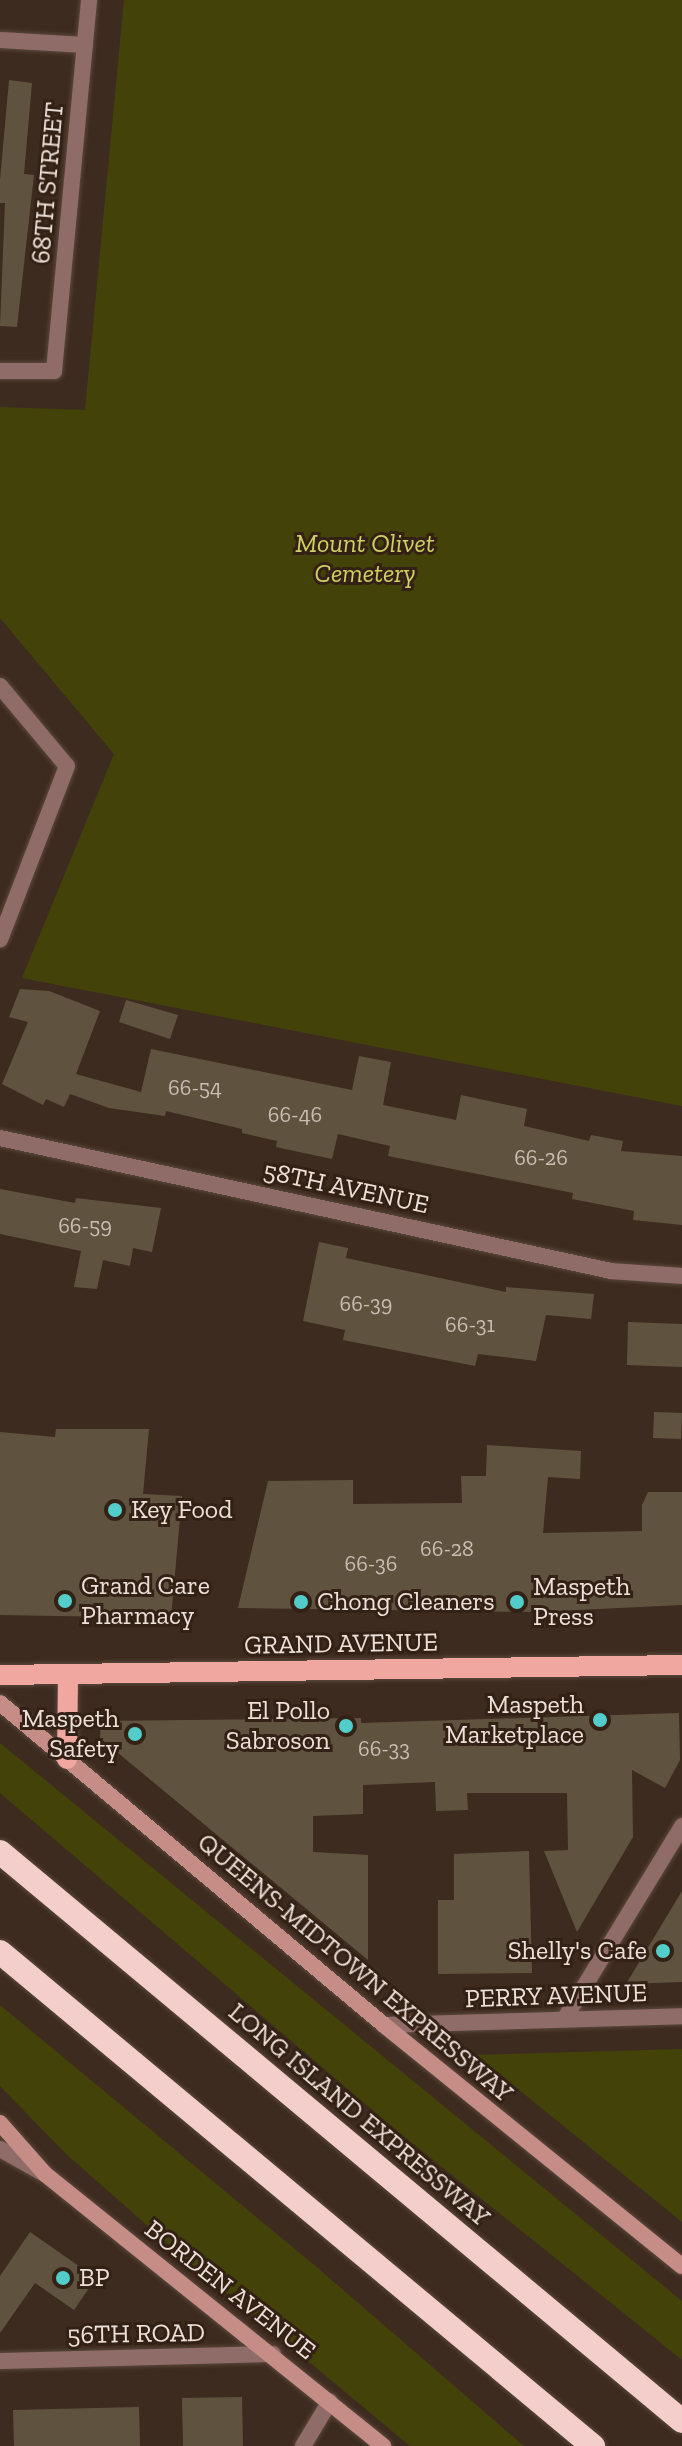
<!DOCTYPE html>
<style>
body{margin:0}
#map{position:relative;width:682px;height:2446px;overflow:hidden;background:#3e2b1f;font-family:"Zilla Slab",serif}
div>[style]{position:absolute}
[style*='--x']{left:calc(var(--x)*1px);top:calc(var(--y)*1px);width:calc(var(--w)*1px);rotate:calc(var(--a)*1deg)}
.green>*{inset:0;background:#434309}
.building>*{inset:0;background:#5f533f}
.roads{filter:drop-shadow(0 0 2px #5a483d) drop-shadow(0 0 2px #5a483d)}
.street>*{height:16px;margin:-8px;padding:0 8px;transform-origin:8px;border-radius:8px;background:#906c68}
.secondary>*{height:16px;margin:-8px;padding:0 8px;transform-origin:8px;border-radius:8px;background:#c68d87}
.primary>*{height:20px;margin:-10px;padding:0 10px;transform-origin:10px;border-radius:10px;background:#f0a79f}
.highway>*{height:24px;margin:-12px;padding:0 12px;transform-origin:12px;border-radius:12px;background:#f3ceca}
.dots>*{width:22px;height:22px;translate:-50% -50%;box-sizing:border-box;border:4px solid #342116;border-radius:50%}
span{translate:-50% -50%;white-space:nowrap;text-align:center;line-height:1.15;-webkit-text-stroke:6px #342116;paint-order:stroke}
.number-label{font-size:22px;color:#cabdb2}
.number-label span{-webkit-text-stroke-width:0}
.street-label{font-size:26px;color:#ede0d8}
.park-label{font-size:26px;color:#d0d062;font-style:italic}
.poi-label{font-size:26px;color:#ede0d8}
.left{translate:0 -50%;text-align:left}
.right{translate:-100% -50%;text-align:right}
</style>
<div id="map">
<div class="green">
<i style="clip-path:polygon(124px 0,682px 0,682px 1106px,22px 978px,114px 754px,0 618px,0 407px,85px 410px)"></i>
<i style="clip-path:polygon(0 1743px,682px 2301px,682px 2360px,396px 2130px,0 1793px)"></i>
<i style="clip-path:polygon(0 2005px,313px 2264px,524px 2446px,410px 2446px,183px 2257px,65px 2153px,0 2086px)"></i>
<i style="clip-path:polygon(682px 2049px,682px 2222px,476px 2055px)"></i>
</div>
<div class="building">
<i style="clip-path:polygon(9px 80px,32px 83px,24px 174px,34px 175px,17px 327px,0 326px,5px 203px,0 203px,0 180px)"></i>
<i style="clip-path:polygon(20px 989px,49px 991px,100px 1011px,76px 1074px,141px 1092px,151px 1049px,352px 1090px,359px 1056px,391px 1062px,383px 1105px,456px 1120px,461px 1095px,527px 1109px,524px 1126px,589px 1141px,591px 1135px,623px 1141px,621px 1151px,682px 1156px,682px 1225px,633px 1220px,634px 1211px,572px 1199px,573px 1193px,388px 1156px,390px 1146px,338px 1134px,332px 1159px,276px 1147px,277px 1141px,242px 1133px,242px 1129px,166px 1111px,165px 1116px,109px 1108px,70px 1094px,64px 1107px,46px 1099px,43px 1105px,2px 1084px,28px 1022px,9px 1017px)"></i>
<i style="clip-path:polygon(126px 1000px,178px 1015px,170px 1039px,119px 1022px)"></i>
<i style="clip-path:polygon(0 1189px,75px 1203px,76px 1198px,161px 1208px,152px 1252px,133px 1248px,130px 1266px,103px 1260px,97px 1289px,74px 1287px,81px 1251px,0 1234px)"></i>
<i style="clip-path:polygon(319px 1242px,348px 1248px,346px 1258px,506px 1292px,506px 1287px,594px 1294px,591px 1319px,546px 1315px,536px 1361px,478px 1354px,475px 1366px,343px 1340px,345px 1330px,303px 1321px)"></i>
<i style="clip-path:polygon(628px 1322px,682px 1324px,682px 1367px,627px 1365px)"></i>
<i style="clip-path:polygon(654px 1412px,682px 1413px,681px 1439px,653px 1438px)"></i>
<i style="clip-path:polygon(56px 1429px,149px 1429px,143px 1494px,182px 1496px,171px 1618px,0 1615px,0 1432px,55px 1437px)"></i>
<i style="clip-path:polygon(487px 1445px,581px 1451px,580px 1479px,548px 1477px,543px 1533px,642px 1531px,642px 1505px,648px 1492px,682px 1492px,682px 1605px,535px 1612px,238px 1608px,268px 1481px,353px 1480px,353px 1504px,462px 1503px,461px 1476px,486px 1476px)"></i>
<i style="clip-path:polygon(679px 1713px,680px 1760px,665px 1788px,632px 1770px,633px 1837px,577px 1932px,544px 1851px,568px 1850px,567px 1793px,467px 1793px,468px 1810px,436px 1811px,435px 1782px,363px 1785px,363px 1814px,313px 1816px,313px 1852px,368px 1855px,368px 1960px,100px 1738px,101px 1721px,361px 1718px,361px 1723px)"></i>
<i style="clip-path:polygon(529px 1851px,532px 1973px,438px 1974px,438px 1900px,454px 1900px,454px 1854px)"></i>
<i style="clip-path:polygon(682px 1891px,682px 1982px,626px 1984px)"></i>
<i style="clip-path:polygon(30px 2232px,96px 2278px,74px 2310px,35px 2283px,0 2333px,0 2276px)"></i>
<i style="clip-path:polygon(242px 2397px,243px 2446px,183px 2446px,182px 2398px)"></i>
<i style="clip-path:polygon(139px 2407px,140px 2446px,14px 2446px,13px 2410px)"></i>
</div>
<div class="roads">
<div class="street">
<i style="--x:0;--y:40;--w:85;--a:3.4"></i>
<i style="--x:0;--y:371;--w:54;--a:0"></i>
<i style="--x:54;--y:371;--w:373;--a:-84.6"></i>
<i style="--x:0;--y:686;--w:104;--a:50.1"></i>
<i style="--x:67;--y:766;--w:186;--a:111.1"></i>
<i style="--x:0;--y:1138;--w:625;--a:12.28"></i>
<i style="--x:611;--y:1271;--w:71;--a:4"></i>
<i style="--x:565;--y:2018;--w:225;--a:-58.6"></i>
<i style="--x:384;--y:2025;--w:298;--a:-1.7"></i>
<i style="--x:0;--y:2149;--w:47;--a:29.3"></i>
<i style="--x:0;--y:2361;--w:273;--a:-1.5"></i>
<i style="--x:303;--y:2446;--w:52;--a:-59"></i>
</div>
<div class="secondary">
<i style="--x:0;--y:1703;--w:501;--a:39.98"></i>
<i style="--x:384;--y:2025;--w:383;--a:39"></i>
<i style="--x:0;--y:2123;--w:68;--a:48.6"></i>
<i style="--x:45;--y:2174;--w:434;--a:38.8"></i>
</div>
<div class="primary">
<i style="--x:0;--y:1675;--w:682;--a:-0.84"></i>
<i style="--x:67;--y:1759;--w:84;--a:-89.3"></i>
</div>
<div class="highway">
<i style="--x:0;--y:1852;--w:888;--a:39.84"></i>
<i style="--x:0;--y:1952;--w:772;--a:39.8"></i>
</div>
</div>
<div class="dots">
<i style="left:115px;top:1510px;background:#53cdca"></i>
<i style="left:65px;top:1601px;background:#53cdca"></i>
<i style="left:301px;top:1602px;background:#53cdca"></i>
<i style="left:517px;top:1602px;background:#53cdca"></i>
<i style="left:600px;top:1720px;background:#53cdca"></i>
<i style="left:346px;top:1726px;background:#53cdca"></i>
<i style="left:135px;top:1734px;background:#53cdca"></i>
<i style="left:663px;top:1951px;background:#53cdca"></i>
<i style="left:63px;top:2278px;background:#53cdca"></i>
</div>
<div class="number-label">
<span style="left:195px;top:1088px">66-54</span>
<span style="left:295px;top:1115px">66-46</span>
<span style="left:541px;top:1158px">66-26</span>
<span style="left:85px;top:1226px">66-59</span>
<span style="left:366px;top:1304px">66-39</span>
<span style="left:470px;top:1325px">66-31</span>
<span style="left:447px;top:1549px">66-28</span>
<span style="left:371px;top:1564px">66-36</span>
<span style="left:384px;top:1749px">66-33</span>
</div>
<div class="street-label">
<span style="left:48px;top:183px;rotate:-85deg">68TH STREET</span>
<span style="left:346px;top:1188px;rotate:12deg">58TH AVENUE</span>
<span style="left:341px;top:1644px;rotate:-1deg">GRAND AVENUE</span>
<span style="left:355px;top:1968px;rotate:40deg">QUEENS-MIDTOWN EXPRESSWAY</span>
<span style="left:556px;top:1996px;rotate:-2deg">PERRY AVENUE</span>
<span style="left:359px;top:2115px;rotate:40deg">LONG ISLAND EXPRESSWAY</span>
<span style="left:230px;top:2290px;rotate:38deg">BORDEN AVENUE</span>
<span style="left:136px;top:2334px;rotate:-1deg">56TH ROAD</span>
</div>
<div class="park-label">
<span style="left:365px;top:559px">Mount Olivet<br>Cemetery</span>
</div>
<div class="poi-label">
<span class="left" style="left:131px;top:1510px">Key Food</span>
<span class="left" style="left:81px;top:1601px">Grand Care<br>Pharmacy</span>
<span class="left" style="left:533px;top:1602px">Maspeth<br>Press</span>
<span class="left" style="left:317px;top:1602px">Chong Cleaners</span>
<span class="right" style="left:584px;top:1720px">Maspeth<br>Marketplace</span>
<span class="right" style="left:330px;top:1726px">El Pollo<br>Sabroson</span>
<span class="right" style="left:119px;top:1734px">Maspeth<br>Safety</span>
<span class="right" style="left:647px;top:1951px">Shelly's Cafe</span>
<span class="left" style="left:79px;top:2278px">BP</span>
</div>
</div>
